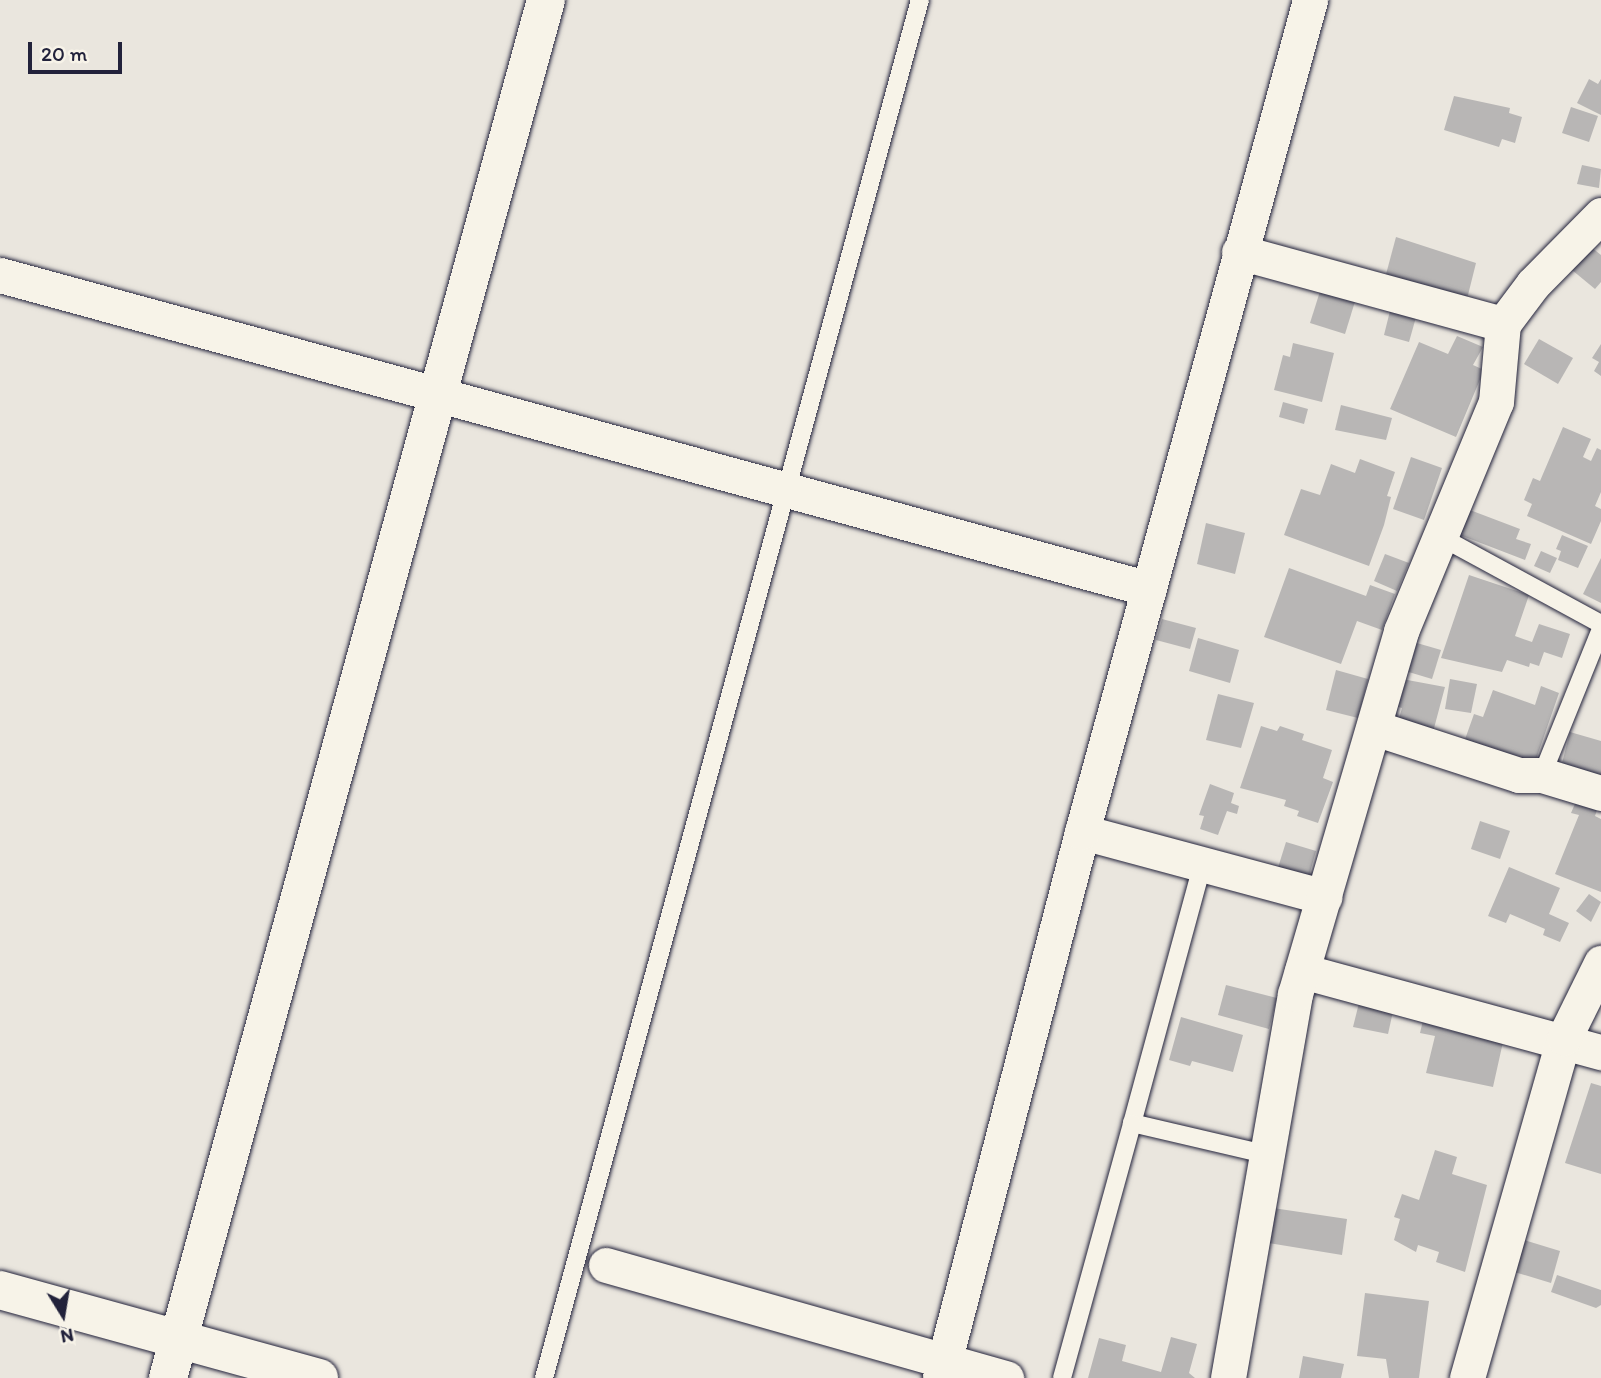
<!DOCTYPE html>
<style>
body{margin:0}
#map{position:relative;width:1601px;height:1378px;overflow:hidden;background:#eae6de;font-family:Itim,sans-serif}
div>[style]{position:absolute}
[style*='--x']{left:calc(var(--x)*1px);top:calc(var(--y)*1px);width:calc(var(--w)*1px);rotate:calc(var(--a)*1deg)}
.building>*{inset:0;background:#b8b6b5}
.roads{filter:drop-shadow(0 0 2px #22223b) drop-shadow(0 0 2px #22223b)}
.lane>*{height:18px;margin:-9px;padding:0 9px;transform-origin:9px;border-radius:9px;background:#f7f3e8}
.street>*{height:35px;margin:-17.5px;padding:0 17.5px;transform-origin:17.5px;border-radius:17.5px;background:#f7f3e8}
.secondary>*{height:38px;margin:-19px;padding:0 19px;transform-origin:19px;border-radius:19px;background:#f7f3e8}
span{translate:-50% -50%;white-space:nowrap;text-align:center;line-height:1.15;-webkit-text-stroke:5px #f7f3e8;paint-order:stroke}
.north{position:absolute;left:28px;top:1280px;width:70px;height:70px;-webkit-text-stroke:5px #f7f3e8;paint-order:stroke;rotate:169deg;font-size:19px;font-weight:700;line-height:28px;text-align:center;color:#22223b}
.north::after{content:'';display:block;margin:auto;width:24px;height:32px;background:#22223b;clip-path:polygon(50% 0,100% 100%,50% 72%,0 100%)}
.scale{position:absolute;left:28px;top:42px;width:94px;height:32px;box-sizing:border-box;border:4px solid #22223b;border-top:0;padding-left:9px;font-size:21px;line-height:24px;white-space:nowrap;color:#22223b;-webkit-text-stroke:5px #f7f3e8;paint-order:stroke}
</style>
<div id="map">
<div class="building">
<i style="clip-path:polygon(1589px 79px,1598px 84px,1601px 79px,1601px 115px,1577px 103px)"></i>
<i style="clip-path:polygon(1454px 96px,1510px 108px,1509px 113px,1522px 117px,1515px 143px,1502px 139px,1499px 147px,1444px 130px)"></i>
<i style="clip-path:polygon(1571px 107px,1598px 116px,1589px 142px,1562px 133px)"></i>
<i style="clip-path:polygon(1582px 165px,1601px 169px,1599px 188px,1577px 184px)"></i>
<i style="clip-path:polygon(1396px 237px,1476px 263px,1467px 299px,1385px 278px)"></i>
<i style="clip-path:polygon(1591px 247px,1601px 255px,1601px 282px,1595px 289px,1572px 270px)"></i>
<i style="clip-path:polygon(1322px 285px,1357px 295px,1345px 334px,1310px 323px)"></i>
<i style="clip-path:polygon(1392px 303px,1418px 310px,1409px 342px,1384px 335px)"></i>
<i style="clip-path:polygon(1457px 336px,1483px 347px,1473px 365px,1484px 370px,1456px 437px,1390px 409px,1419px 342px,1448px 354px)"></i>
<i style="clip-path:polygon(1539px 339px,1573px 358px,1558px 384px,1524px 364px)"></i>
<i style="clip-path:polygon(1293px 343px,1334px 353px,1322px 402px,1274px 390px,1283px 355px,1290px 357px)"></i>
<i style="clip-path:polygon(1601px 344px,1601px 376px,1594px 371px,1599px 362px,1592px 358px)"></i>
<i style="clip-path:polygon(1283px 402px,1308px 409px,1304px 424px,1279px 417px)"></i>
<i style="clip-path:polygon(1341px 405px,1392px 418px,1386px 440px,1335px 430px)"></i>
<i style="clip-path:polygon(1563px 427px,1591px 439px,1583px 457px,1591px 461px,1597px 448px,1601px 450px,1601px 492px,1595px 506px,1601px 509px,1601px 521px,1591px 544px,1527px 516px,1532px 504px,1524px 500px,1533px 478px,1540px 481px)"></i>
<i style="clip-path:polygon(1411px 457px,1442px 468px,1424px 520px,1393px 509px)"></i>
<i style="clip-path:polygon(1360px 459px,1395px 472px,1387px 496px,1391px 497px,1384px 525px,1369px 566px,1284px 535px,1301px 489px,1320px 495px,1331px 464px,1355px 473px)"></i>
<i style="clip-path:polygon(1462px 507px,1520px 529px,1516px 539px,1531px 544px,1525px 560px,1452px 532px)"></i>
<i style="clip-path:polygon(1206px 523px,1245px 533px,1235px 574px,1197px 564px)"></i>
<i style="clip-path:polygon(1562px 535px,1588px 546px,1578px 568px,1558px 560px,1561px 551px,1556px 549px)"></i>
<i style="clip-path:polygon(1541px 551px,1557px 558px,1550px 573px,1534px 566px)"></i>
<i style="clip-path:polygon(1385px 554px,1409px 563px,1397px 591px,1374px 581px)"></i>
<i style="clip-path:polygon(1601px 558px,1601px 603px,1583px 594px)"></i>
<i style="clip-path:polygon(1289px 568px,1366px 596px,1370px 585px,1395px 594px,1382px 630px,1357px 621px,1341px 664px,1264px 637px)"></i>
<i style="clip-path:polygon(1469px 575px,1529px 595px,1515px 636px,1532px 642px,1539px 624px,1570px 634px,1562px 658px,1544px 652px,1539px 666px,1530px 663px,1529px 667px,1507px 660px,1502px 672px,1441px 658px)"></i>
<i style="clip-path:polygon(1162px 619px,1196px 628px,1190px 649px,1156px 640px)"></i>
<i style="clip-path:polygon(1198px 638px,1239px 650px,1230px 683px,1189px 671px)"></i>
<i style="clip-path:polygon(1410px 641px,1441px 650px,1432px 679px,1402px 670px)"></i>
<i style="clip-path:polygon(1336px 670px,1368px 679px,1358px 718px,1326px 710px)"></i>
<i style="clip-path:polygon(1402px 679px,1445px 687px,1433px 732px,1398px 722px,1402px 708px,1394px 706px)"></i>
<i style="clip-path:polygon(1450px 679px,1477px 684px,1471px 713px,1445px 709px)"></i>
<i style="clip-path:polygon(1541px 686px,1559px 693px,1533px 768px,1463px 745px,1474px 714px,1483px 717px,1493px 690px,1535px 705px)"></i>
<i style="clip-path:polygon(1218px 694px,1254px 703px,1241px 748px,1206px 740px)"></i>
<i style="clip-path:polygon(1261px 726px,1277px 731px,1280px 726px,1304px 734px,1302px 740px,1332px 750px,1323px 778px,1333px 782px,1318px 823px,1297px 816px,1299px 811px,1284px 806px,1286px 800px,1240px 788px)"></i>
<i style="clip-path:polygon(1570px 732px,1601px 741px,1601px 776px,1560px 771px)"></i>
<i style="clip-path:polygon(1210px 784px,1234px 793px,1231px 803px,1239px 806px,1237px 814px,1227px 811px,1218px 835px,1200px 829px,1204px 816px,1199px 815px)"></i>
<i style="clip-path:polygon(1577px 799px,1598px 807px,1595px 816px,1601px 819px,1601px 892px,1555px 874px,1579px 815px,1571px 813px)"></i>
<i style="clip-path:polygon(1480px 821px,1510px 831px,1500px 859px,1471px 849px)"></i>
<i style="clip-path:polygon(1286px 842px,1316px 851px,1307px 883px,1276px 874px)"></i>
<i style="clip-path:polygon(1509px 867px,1560px 888px,1549px 914px,1569px 923px,1560px 942px,1543px 935px,1545px 929px,1510px 914px,1506px 923px,1488px 916px)"></i>
<i style="clip-path:polygon(1589px 894px,1601px 902px,1591px 922px,1576px 911px)"></i>
<i style="clip-path:polygon(1226px 985px,1277px 998px,1269px 1029px,1218px 1015px)"></i>
<i style="clip-path:polygon(1360px 999px,1394px 1007px,1388px 1034px,1353px 1027px)"></i>
<i style="clip-path:polygon(1424px 1016px,1445px 1021px,1443px 1029px,1503px 1042px,1493px 1087px,1426px 1073px,1435px 1036px,1420px 1033px)"></i>
<i style="clip-path:polygon(1181px 1017px,1243px 1035px,1233px 1072px,1192px 1061px,1190px 1066px,1169px 1060px)"></i>
<i style="clip-path:polygon(1591px 1083px,1601px 1086px,1601px 1174px,1565px 1163px)"></i>
<i style="clip-path:polygon(1435px 1150px,1457px 1157px,1452px 1174px,1487px 1185px,1465px 1272px,1436px 1262px,1439px 1252px,1418px 1245px,1416px 1252px,1394px 1240px,1400px 1219px,1394px 1217px,1402px 1194px,1419px 1200px)"></i>
<i style="clip-path:polygon(1273px 1208px,1347px 1219px,1342px 1255px,1268px 1243px)"></i>
<i style="clip-path:polygon(1517px 1238px,1560px 1251px,1551px 1283px,1508px 1270px)"></i>
<i style="clip-path:polygon(1557px 1275px,1601px 1290px,1601px 1305px,1596px 1308px,1551px 1292px)"></i>
<i style="clip-path:polygon(1365px 1293px,1429px 1301px,1419px 1378px,1389px 1378px,1386px 1359px,1357px 1356px)"></i>
<i style="clip-path:polygon(1171px 1337px,1197px 1344px,1189px 1373px,1195px 1378px,1088px 1378px,1099px 1338px,1126px 1345px,1122px 1361px,1161px 1372px)"></i>
<i style="clip-path:polygon(1303px 1356px,1344px 1364px,1341px 1378px,1299px 1378px)"></i>
</div>
<div class="roads">
<div class="lane">
<i style="--x:1439;--y:536;--w:184;--a:28.5"></i>
<i style="--x:1542;--y:775;--w:157;--a:-68"></i>
<i style="--x:1202;--y:866;--w:266;--a:105.2"></i>
<i style="--x:1132;--y:1123;--w:136;--a:13.2"></i>
<i style="--x:544;--y:1378;--w:1428;--a:-74.74"></i>
<i style="--x:1062;--y:1378;--w:264;--a:-74.6"></i>
</div>
<div class="street">
<i style="--x:1239;--y:252;--w:274;--a:15.3"></i>
<i style="--x:0;--y:275;--w:1191;--a:15.28"></i>
<i style="--x:1375;--y:728;--w:151;--a:18.1"></i>
<i style="--x:1519;--y:775;--w:23;--a:0"></i>
<i style="--x:1542;--y:775;--w:62;--a:17"></i>
<i style="--x:1082;--y:832;--w:251;--a:15"></i>
<i style="--x:1302;--y:971;--w:310;--a:15.2"></i>
<i style="--x:606;--y:1265;--w:416;--a:15.8"></i>
<i style="--x:940;--y:1378;--w:564;--a:-75.42"></i>
<i style="--x:1082;--y:832;--w:863;--a:-74.67"></i>
<i style="--x:1228;--y:1378;--w:390;--a:-80.1"></i>
<i style="--x:1295;--y:994;--w:378;--a:-73.7"></i>
<i style="--x:1401;--y:631;--w:248;--a:-67.5"></i>
<i style="--x:1496;--y:402;--w:78;--a:-84.9"></i>
<i style="--x:1503;--y:324;--w:50;--a:-53.1"></i>
<i style="--x:1533;--y:284;--w:97;--a:-45.4"></i>
<i style="--x:1467;--y:1378;--w:354;--a:-74.1"></i>
<i style="--x:1564;--y:1038;--w:84;--a:-63.7"></i>
</div>
<div class="secondary">
<i style="--x:0;--y:1290;--w:331;--a:15.4"></i>
<i style="--x:168;--y:1378;--w:1429;--a:-74.66"></i>
</div>
</div>
<div class="north">N</div>
<div class="scale">20 m</div>
</div>
